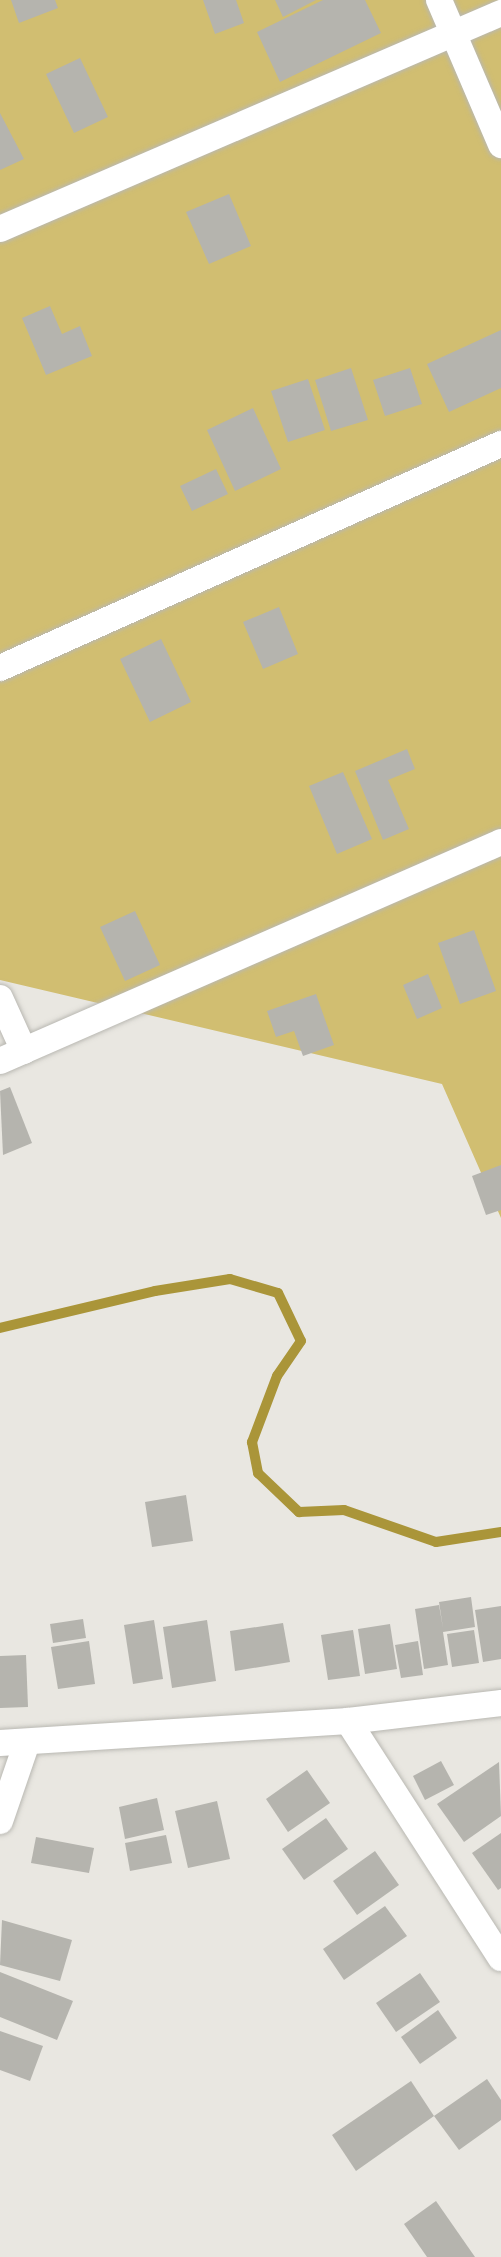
<!DOCTYPE html>
<style>
body{margin:0}
#map{position:relative;width:501px;height:2257px;overflow:hidden;background:#e9e7e1;font-family:"Nunito Sans",sans-serif}
div>[style]{position:absolute}
[style*='--x']{left:calc(var(--x)*1px);top:calc(var(--y)*1px);width:calc(var(--w)*1px);rotate:calc(var(--a)*1deg)}
.green>*{inset:0;background:#d1be71}
.stream>*{height:10px;margin:-5px;padding:0 5px;transform-origin:5px;border-radius:5px;background:#aa9539}
.building>*{inset:0;background:#b5b4ae}
.roads{filter:drop-shadow(0 0 2px #b9b8b2) drop-shadow(0 0 2px #b9b8b2)}
.minor>*{height:26px;margin:-13px;padding:0 13px;transform-origin:13px;border-radius:13px;background:#fff}
span{translate:-50% -50%;white-space:nowrap;text-align:center;line-height:1.15;-webkit-text-stroke:5px #f6f5ef;paint-order:stroke}
</style>
<div id="map">
<div class="green">
<i style="clip-path:polygon(0 0,501px 0,501px 1218px,442px 1084px,0 980px)"></i>
</div>
<div class="stream">
<i style="--x:0;--y:1328;--w:159;--a:-13.4"></i>
<i style="--x:155;--y:1291;--w:76;--a:-9.1"></i>
<i style="--x:230;--y:1279;--w:50;--a:16.3"></i>
<i style="--x:278;--y:1293;--w:53;--a:64.4"></i>
<i style="--x:301;--y:1341;--w:42;--a:124.4"></i>
<i style="--x:277;--y:1376;--w:71;--a:110.7"></i>
<i style="--x:252;--y:1442;--w:32;--a:79"></i>
<i style="--x:258;--y:1473;--w:57;--a:43.6"></i>
<i style="--x:299;--y:1512;--w:45;--a:-2.5"></i>
<i style="--x:344;--y:1510;--w:97;--a:19.2"></i>
<i style="--x:436;--y:1542;--w:66;--a:-8.7"></i>
</div>
<div class="building">
<i style="clip-path:polygon(11px 0,55px 0,58px 8px,19px 23px)"></i>
<i style="clip-path:polygon(203px 0,236px 0,244px 23px,215px 34px)"></i>
<i style="clip-path:polygon(275px 0,316px 0,283px 17px)"></i>
<i style="clip-path:polygon(323px 0,365px 0,381px 33px,280px 82px,257px 32px)"></i>
<i style="clip-path:polygon(80px 58px,108px 117px,74px 133px,46px 74px)"></i>
<i style="clip-path:polygon(0 113px,24px 159px,0 170px)"></i>
<i style="clip-path:polygon(229px 194px,251px 246px,209px 264px,186px 212px)"></i>
<i style="clip-path:polygon(50px 306px,62px 334px,80px 326px,92px 356px,46px 375px,22px 318px)"></i>
<i style="clip-path:polygon(501px 330px,501px 388px,449px 412px,427px 364px)"></i>
<i style="clip-path:polygon(351px 368px,368px 420px,331px 431px,315px 380px)"></i>
<i style="clip-path:polygon(410px 368px,422px 404px,385px 416px,373px 380px)"></i>
<i style="clip-path:polygon(308px 379px,325px 430px,288px 442px,271px 391px)"></i>
<i style="clip-path:polygon(253px 408px,281px 469px,235px 491px,207px 430px)"></i>
<i style="clip-path:polygon(216px 469px,228px 494px,192px 511px,180px 486px)"></i>
<i style="clip-path:polygon(279px 607px,298px 654px,263px 669px,243px 622px)"></i>
<i style="clip-path:polygon(161px 639px,191px 702px,150px 722px,120px 659px)"></i>
<i style="clip-path:polygon(407px 749px,415px 769px,388px 780px,409px 829px,383px 840px,355px 771px)"></i>
<i style="clip-path:polygon(343px 772px,372px 839px,337px 854px,309px 786px)"></i>
<i style="clip-path:polygon(135px 911px,160px 965px,125px 981px,100px 927px)"></i>
<i style="clip-path:polygon(474px 930px,496px 991px,460px 1004px,438px 943px)"></i>
<i style="clip-path:polygon(428px 974px,442px 1008px,417px 1019px,403px 985px)"></i>
<i style="clip-path:polygon(316px 994px,334px 1045px,303px 1056px,294px 1031px,276px 1037px,267px 1011px)"></i>
<i style="clip-path:polygon(10px 1087px,32px 1143px,3px 1155px,0 1091px)"></i>
<i style="clip-path:polygon(501px 1165px,501px 1210px,486px 1215px,472px 1176px)"></i>
<i style="clip-path:polygon(186px 1495px,193px 1541px,152px 1547px,145px 1502px)"></i>
<i style="clip-path:polygon(471px 1597px,475px 1627px,443px 1632px,448px 1665px,424px 1669px,415px 1609px,439px 1605px,443px 1628px,439px 1602px)"></i>
<i style="clip-path:polygon(501px 1606px,501px 1659px,483px 1662px,475px 1610px)"></i>
<i style="clip-path:polygon(83px 1619px,86px 1638px,53px 1643px,50px 1624px)"></i>
<i style="clip-path:polygon(154px 1620px,163px 1679px,133px 1684px,124px 1625px)"></i>
<i style="clip-path:polygon(207px 1620px,216px 1681px,172px 1688px,163px 1627px)"></i>
<i style="clip-path:polygon(283px 1623px,290px 1662px,235px 1671px,230px 1631px)"></i>
<i style="clip-path:polygon(390px 1624px,397px 1669px,365px 1674px,358px 1629px)"></i>
<i style="clip-path:polygon(353px 1630px,360px 1676px,328px 1680px,321px 1635px)"></i>
<i style="clip-path:polygon(474px 1630px,479px 1663px,452px 1667px,447px 1634px)"></i>
<i style="clip-path:polygon(89px 1641px,95px 1684px,58px 1689px,51px 1647px)"></i>
<i style="clip-path:polygon(418px 1641px,423px 1675px,401px 1678px,395px 1645px)"></i>
<i style="clip-path:polygon(26px 1655px,28px 1707px,0 1708px,0 1656px)"></i>
<i style="clip-path:polygon(441px 1761px,454px 1785px,425px 1800px,413px 1776px)"></i>
<i style="clip-path:polygon(499px 1762px,501px 1816px,464px 1842px,437px 1804px)"></i>
<i style="clip-path:polygon(307px 1770px,330px 1803px,288px 1832px,266px 1799px)"></i>
<i style="clip-path:polygon(157px 1798px,164px 1830px,125px 1839px,119px 1807px)"></i>
<i style="clip-path:polygon(217px 1801px,230px 1859px,188px 1868px,175px 1811px)"></i>
<i style="clip-path:polygon(326px 1818px,348px 1849px,304px 1880px,282px 1849px)"></i>
<i style="clip-path:polygon(501px 1833px,501px 1888px,498px 1890px,472px 1853px)"></i>
<i style="clip-path:polygon(166px 1835px,172px 1863px,130px 1871px,125px 1843px)"></i>
<i style="clip-path:polygon(36px 1837px,94px 1848px,89px 1873px,31px 1863px)"></i>
<i style="clip-path:polygon(375px 1851px,399px 1885px,357px 1915px,333px 1881px)"></i>
<i style="clip-path:polygon(385px 1906px,407px 1936px,344px 1980px,323px 1949px)"></i>
<i style="clip-path:polygon(2px 1920px,72px 1940px,60px 1981px,0 1965px)"></i>
<i style="clip-path:polygon(0 1972px,73px 2001px,57px 2040px,0 2017px)"></i>
<i style="clip-path:polygon(420px 1973px,440px 2002px,396px 2032px,376px 2003px)"></i>
<i style="clip-path:polygon(438px 2010px,457px 2038px,420px 2064px,401px 2037px)"></i>
<i style="clip-path:polygon(0 2031px,43px 2046px,30px 2081px,0 2070px)"></i>
<i style="clip-path:polygon(487px 2079px,501px 2100px,501px 2120px,459px 2150px,434px 2116px)"></i>
<i style="clip-path:polygon(411px 2081px,434px 2116px,356px 2171px,332px 2135px)"></i>
<i style="clip-path:polygon(436px 2201px,475px 2257px,427px 2257px,404px 2224px)"></i>
</div>
<div class="roads">
<div class="minor">
<i style="--x:439;--y:0;--w:158;--a:66.8"></i>
<i style="--x:0;--y:229;--w:546;--a:-23.32"></i>
<i style="--x:0;--y:668;--w:549;--a:-24.09"></i>
<i style="--x:0;--y:998;--w:58;--a:65.6"></i>
<i style="--x:0;--y:1061;--w:547;--a:-23.61"></i>
<i style="--x:348;--y:1721;--w:282;--a:57.2"></i>
<i style="--x:0;--y:1743;--w:349;--a:-3.6"></i>
<i style="--x:348;--y:1721;--w:154;--a:-6.7"></i>
<i style="--x:0;--y:1821;--w:83;--a:-71.1"></i>
</div>
</div>
</div>
